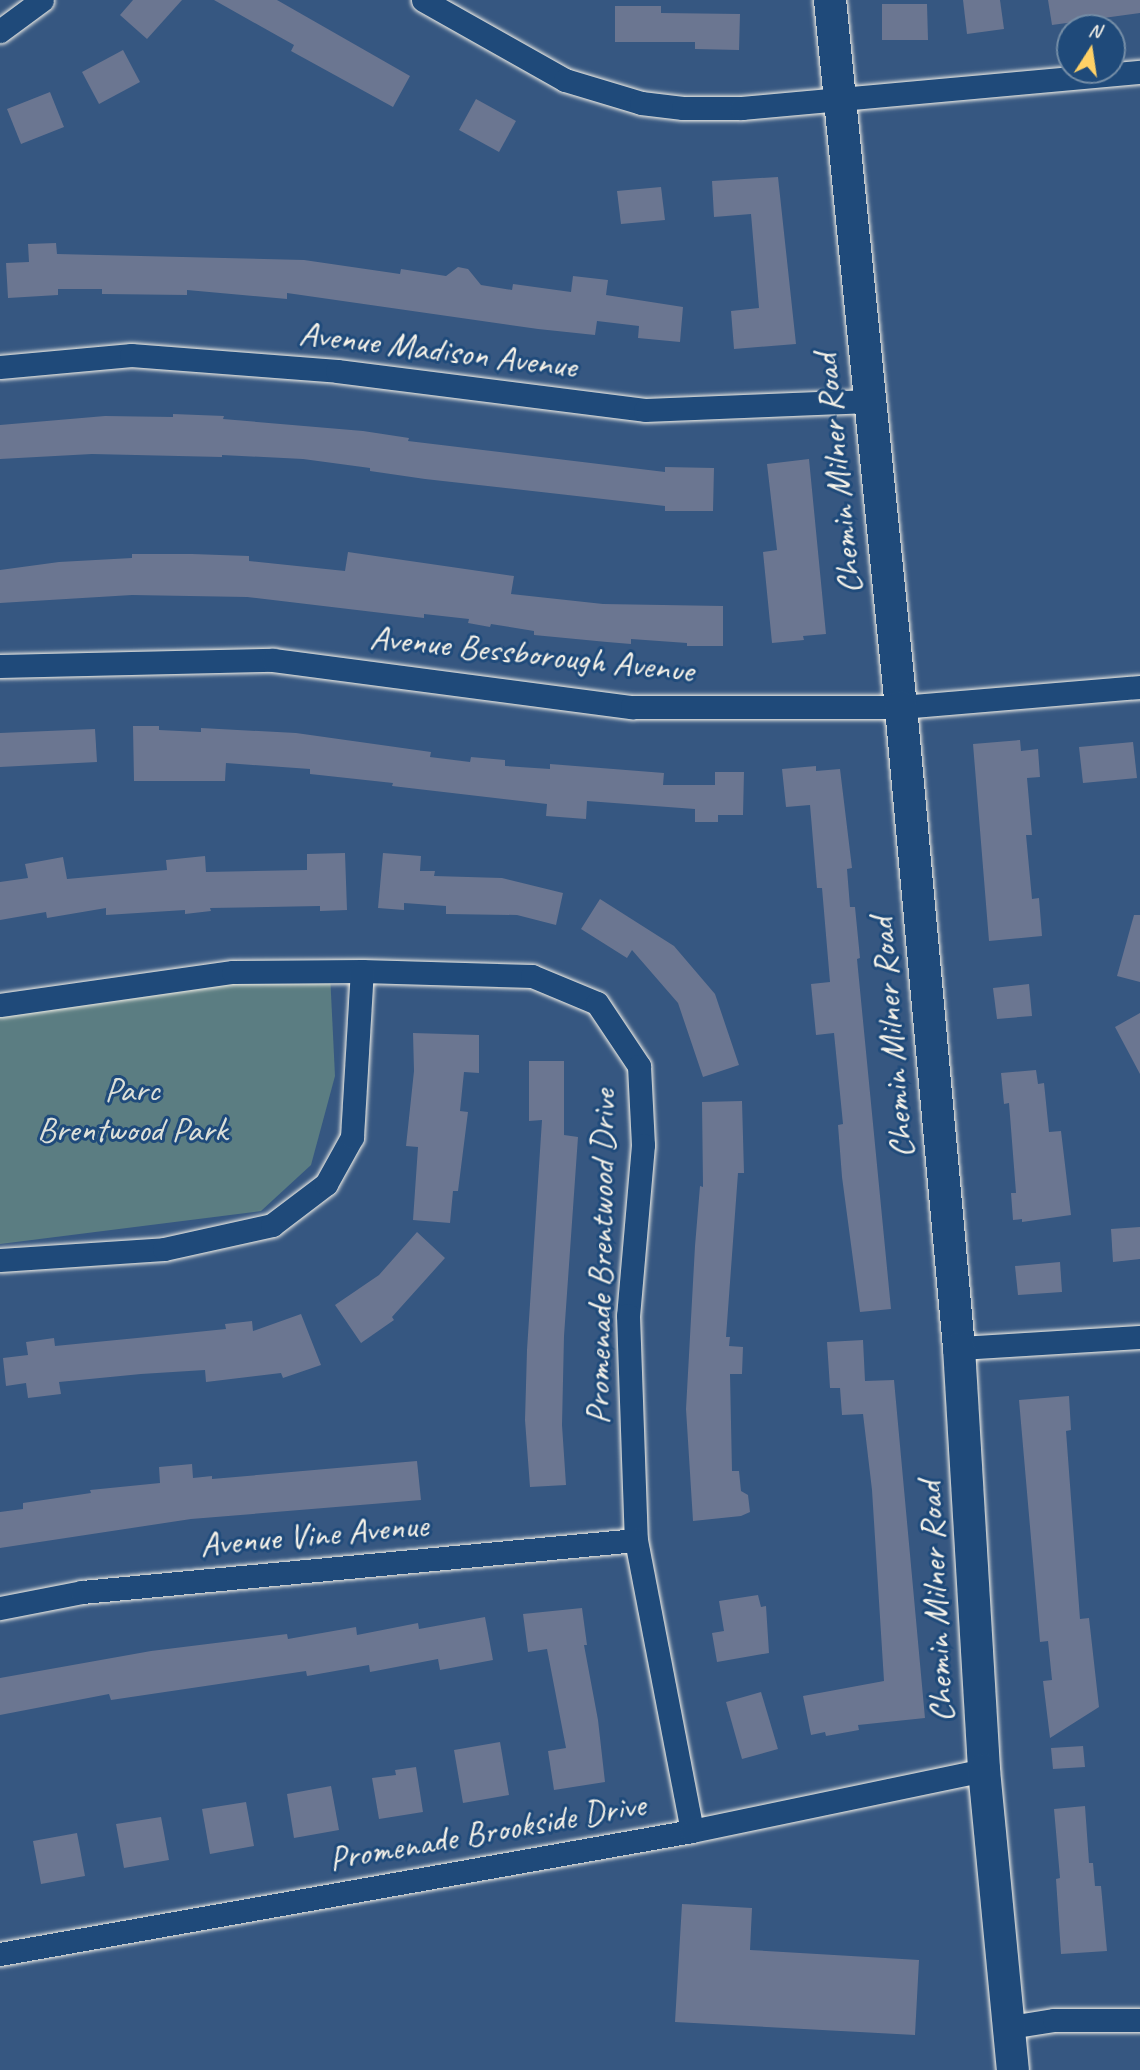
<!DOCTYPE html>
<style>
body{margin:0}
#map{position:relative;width:1140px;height:2070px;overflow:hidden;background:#365781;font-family:Caveat,sans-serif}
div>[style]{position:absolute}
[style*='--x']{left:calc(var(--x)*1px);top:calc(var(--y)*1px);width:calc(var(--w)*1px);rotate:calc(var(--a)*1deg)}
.green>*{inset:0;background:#5b7d82}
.building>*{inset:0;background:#6b7691}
.roads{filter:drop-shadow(0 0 2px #f4f1e8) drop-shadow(0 0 2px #f4f1e8)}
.street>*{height:23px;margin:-11.5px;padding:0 11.5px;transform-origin:11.5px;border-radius:11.5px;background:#1f4a7a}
.secondary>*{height:32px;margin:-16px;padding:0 16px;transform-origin:16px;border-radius:16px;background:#1f4a7a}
span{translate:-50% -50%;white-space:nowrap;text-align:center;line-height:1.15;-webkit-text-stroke:6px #1f4a7a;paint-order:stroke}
.street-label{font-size:35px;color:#f4f1e8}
.park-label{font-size:35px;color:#dde0d9}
.north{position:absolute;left:1056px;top:14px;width:70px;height:70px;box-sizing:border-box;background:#1f4a7a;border:2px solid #748da6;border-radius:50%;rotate:12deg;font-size:19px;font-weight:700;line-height:28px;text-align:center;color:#f4f1e8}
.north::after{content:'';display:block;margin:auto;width:24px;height:32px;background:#ffd166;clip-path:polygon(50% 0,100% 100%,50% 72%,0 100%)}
</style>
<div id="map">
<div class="green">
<i style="clip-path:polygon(330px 973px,335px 1076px,311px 1165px,261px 1211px,0 1244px,0 1006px)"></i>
</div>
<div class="building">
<i style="clip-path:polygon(133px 0,182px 0,147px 39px,120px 15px)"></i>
<i style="clip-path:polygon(214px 0,277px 0,410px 76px,393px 107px,291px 51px,294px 45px)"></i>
<i style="clip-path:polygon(963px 0,1000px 0,1004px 29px,967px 34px)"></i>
<i style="clip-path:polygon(1048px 0,1140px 0,1140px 13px,1052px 25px)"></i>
<i style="clip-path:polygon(882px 4px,927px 4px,928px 40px,882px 40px)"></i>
<i style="clip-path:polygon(615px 6px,661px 6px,661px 13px,740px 14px,739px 50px,695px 49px,695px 42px,615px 42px)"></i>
<i style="clip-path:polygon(123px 50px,140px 82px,99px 104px,82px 72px)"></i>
<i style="clip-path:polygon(50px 92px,64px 127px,21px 144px,7px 109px)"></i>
<i style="clip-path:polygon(476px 99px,516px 121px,499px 152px,459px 130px)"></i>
<i style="clip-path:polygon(778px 177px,796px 344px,734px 349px,731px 311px,759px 308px,751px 214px,714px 217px,712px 181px)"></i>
<i style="clip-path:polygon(661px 187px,665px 220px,621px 224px,617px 191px)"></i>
<i style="clip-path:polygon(56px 243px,57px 254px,304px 260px,400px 274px,401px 269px,446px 276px,458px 267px,468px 269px,481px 285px,512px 290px,513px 284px,571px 292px,573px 276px,608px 280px,606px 295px,683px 307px,680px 342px,638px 338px,639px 326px,597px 321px,595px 335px,538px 329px,287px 293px,287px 299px,187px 290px,187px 295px,102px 294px,102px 289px,58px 289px,58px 295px,8px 298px,6px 263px,29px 262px,28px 244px)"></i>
<i style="clip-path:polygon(173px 414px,224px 416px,223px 419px,363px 431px,409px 438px,408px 441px,665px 472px,665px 467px,714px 468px,713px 511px,665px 511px,665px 506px,425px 479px,370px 471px,370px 468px,303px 459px,222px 455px,222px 457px,92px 454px,0 459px,0 425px,105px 416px,173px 417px)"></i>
<i style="clip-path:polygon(809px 459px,826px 634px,803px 636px,804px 640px,772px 643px,763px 552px,777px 550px,767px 464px)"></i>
<i style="clip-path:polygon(348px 552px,514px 576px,511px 594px,603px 604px,723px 606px,723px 646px,687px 646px,687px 643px,631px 639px,631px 644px,607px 642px,534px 635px,534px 631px,491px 624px,490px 627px,468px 623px,469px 619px,424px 614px,424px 618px,247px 597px,132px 595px,0 603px,0 570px,59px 562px,132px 558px,132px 554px,192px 554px,249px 556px,249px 561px,345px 571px)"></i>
<i style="clip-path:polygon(133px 726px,159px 726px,159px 730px,201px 732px,201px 728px,296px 733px,431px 752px,430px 757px,470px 762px,471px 757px,505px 760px,505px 766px,550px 769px,550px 764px,664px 773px,663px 785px,715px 785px,715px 772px,744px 772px,743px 815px,718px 815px,718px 822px,695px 822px,695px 809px,587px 801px,586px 819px,546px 816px,547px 804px,392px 786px,393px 783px,310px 774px,310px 769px,226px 763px,225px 781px,134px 781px)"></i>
<i style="clip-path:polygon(95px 729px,97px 762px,0 767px,0 733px)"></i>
<i style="clip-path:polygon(1020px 740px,1021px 751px,1038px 749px,1040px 777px,1027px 778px,1032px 835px,1026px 835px,1032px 899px,1039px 898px,1042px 936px,989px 941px,973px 744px)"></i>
<i style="clip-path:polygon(1133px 742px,1137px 778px,1083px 783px,1079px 747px)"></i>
<i style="clip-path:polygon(816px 766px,816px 771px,840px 769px,852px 868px,847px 869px,850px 907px,855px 907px,860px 958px,857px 959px,891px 1309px,860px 1312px,842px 1177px,838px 1125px,843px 1124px,834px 1033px,816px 1035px,811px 984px,830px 982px,822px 888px,817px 888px,810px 805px,786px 807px,782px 769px)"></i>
<i style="clip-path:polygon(345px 853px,347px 910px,320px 911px,320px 906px,210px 908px,211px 911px,185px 914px,185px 910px,106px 915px,106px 908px,47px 918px,46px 912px,0 920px,0 882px,28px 878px,25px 864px,63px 857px,67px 879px,167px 870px,166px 860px,205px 856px,206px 872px,307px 870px,307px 854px)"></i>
<i style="clip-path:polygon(383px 853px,421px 856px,420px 871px,435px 871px,434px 876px,502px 878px,563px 893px,556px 925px,517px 915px,446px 914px,446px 906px,404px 903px,404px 910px,378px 908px)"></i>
<i style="clip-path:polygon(600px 899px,674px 946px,715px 994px,739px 1065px,703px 1077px,678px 1003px,632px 950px,627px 958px,581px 929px)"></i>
<i style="clip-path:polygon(1134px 915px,1140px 915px,1140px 982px,1117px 976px)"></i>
<i style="clip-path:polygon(1029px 984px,1032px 1016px,997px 1019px,993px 988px)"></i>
<i style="clip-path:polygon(1140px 1013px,1140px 1074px,1115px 1027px)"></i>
<i style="clip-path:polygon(413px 1033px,479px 1035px,479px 1073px,464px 1072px,460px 1111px,468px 1112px,458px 1191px,453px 1191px,450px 1223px,413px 1220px,418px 1147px,406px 1146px,414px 1071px)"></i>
<i style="clip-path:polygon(529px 1061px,564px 1061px,564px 1135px,578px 1137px,564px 1336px,562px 1425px,566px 1485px,530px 1487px,525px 1420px,527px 1350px,542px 1120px,529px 1121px)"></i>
<i style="clip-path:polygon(1036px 1070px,1038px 1084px,1044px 1083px,1049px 1132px,1061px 1131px,1071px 1215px,1022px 1222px,1022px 1219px,1013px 1220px,1011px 1193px,1016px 1193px,1009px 1103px,1004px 1104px,1001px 1073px)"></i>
<i style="clip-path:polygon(742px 1101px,744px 1173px,738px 1173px,726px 1337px,730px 1337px,729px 1346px,743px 1347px,742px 1374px,730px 1374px,732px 1471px,739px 1471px,741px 1491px,748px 1495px,750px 1512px,741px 1516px,693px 1521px,686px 1409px,695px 1246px,700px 1186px,703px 1187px,702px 1102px)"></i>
<i style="clip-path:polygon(1140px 1227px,1140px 1259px,1113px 1262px,1111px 1229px)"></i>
<i style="clip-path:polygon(417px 1232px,445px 1258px,392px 1317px,394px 1320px,361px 1343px,335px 1305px,379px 1275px)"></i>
<i style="clip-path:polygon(1060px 1262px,1062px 1292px,1018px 1295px,1015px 1266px)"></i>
<i style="clip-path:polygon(301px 1314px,321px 1365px,283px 1378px,281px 1373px,206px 1382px,205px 1370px,141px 1374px,59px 1382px,61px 1394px,28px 1398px,26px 1383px,6px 1386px,3px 1358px,28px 1355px,26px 1342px,54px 1338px,55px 1346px,137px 1338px,226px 1329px,225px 1324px,252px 1321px,253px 1331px)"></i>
<i style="clip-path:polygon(863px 1340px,865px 1381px,894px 1380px,925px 1718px,858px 1725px,859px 1730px,826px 1736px,825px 1732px,811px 1735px,803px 1696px,884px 1681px,872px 1490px,863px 1414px,842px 1415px,840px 1388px,830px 1388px,827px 1342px)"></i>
<i style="clip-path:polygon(1069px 1396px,1071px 1430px,1066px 1431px,1080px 1619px,1089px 1618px,1099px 1707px,1050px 1738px,1043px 1681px,1052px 1680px,1048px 1641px,1040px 1642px,1019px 1400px)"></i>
<i style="clip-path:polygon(417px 1461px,421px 1500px,191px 1519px,0 1548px,0 1512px,23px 1509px,23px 1503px,91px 1493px,90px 1490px,160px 1483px,159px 1467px,192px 1464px,193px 1478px,212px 1476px,212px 1479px)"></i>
<i style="clip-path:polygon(758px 1595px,761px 1607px,766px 1606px,769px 1653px,717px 1662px,712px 1633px,724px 1631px,719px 1601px)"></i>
<i style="clip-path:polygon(582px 1608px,587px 1645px,584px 1645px,598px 1720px,605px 1782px,554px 1790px,548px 1751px,566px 1748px,547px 1649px,528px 1652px,523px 1614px)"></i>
<i style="clip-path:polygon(485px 1617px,493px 1660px,440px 1670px,438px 1659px,370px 1672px,369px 1665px,307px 1676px,306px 1671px,111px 1700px,109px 1694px,0 1715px,0 1678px,151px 1651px,287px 1634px,288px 1639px,356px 1627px,357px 1635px,418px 1623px,419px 1629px)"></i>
<i style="clip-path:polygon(761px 1692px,778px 1749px,742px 1759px,726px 1702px)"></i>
<i style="clip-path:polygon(500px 1742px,509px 1795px,463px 1803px,454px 1750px)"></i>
<i style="clip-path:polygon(1083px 1746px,1085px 1767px,1053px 1769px,1051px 1748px)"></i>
<i style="clip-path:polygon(416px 1767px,423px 1812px,379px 1819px,372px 1778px,396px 1775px,395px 1770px)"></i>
<i style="clip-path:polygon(331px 1786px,339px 1830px,294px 1838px,287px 1794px)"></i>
<i style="clip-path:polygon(246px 1802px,254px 1846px,210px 1854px,202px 1809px)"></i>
<i style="clip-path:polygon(1085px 1806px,1089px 1863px,1093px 1863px,1095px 1886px,1101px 1886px,1107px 1951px,1061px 1954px,1056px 1879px,1060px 1878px,1054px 1809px)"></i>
<i style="clip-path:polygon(161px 1817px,169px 1860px,124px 1868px,116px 1824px)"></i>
<i style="clip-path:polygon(77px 1833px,85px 1876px,41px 1884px,33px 1841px)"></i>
<i style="clip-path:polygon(682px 1904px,752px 1908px,750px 1950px,919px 1960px,915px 2035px,675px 2022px)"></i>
</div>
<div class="roads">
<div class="street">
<i style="--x:423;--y:0;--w:163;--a:29.4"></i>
<i style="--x:565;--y:80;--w:79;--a:16.8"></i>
<i style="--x:641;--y:103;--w:42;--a:6.8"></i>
<i style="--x:683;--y:108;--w:59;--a:0"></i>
<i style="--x:742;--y:108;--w:400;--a:-5.2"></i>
<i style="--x:0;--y:31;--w:52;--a:-36.4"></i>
<i style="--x:0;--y:367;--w:132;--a:-5.2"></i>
<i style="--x:131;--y:355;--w:207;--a:4.4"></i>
<i style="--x:337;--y:371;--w:310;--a:7.2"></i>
<i style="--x:645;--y:410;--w:224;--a:-2.3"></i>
<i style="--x:0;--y:666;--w:273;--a:-1.3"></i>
<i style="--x:273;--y:660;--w:362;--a:7.5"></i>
<i style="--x:632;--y:707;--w:269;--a:0"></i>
<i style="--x:901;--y:707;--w:240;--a:-4.8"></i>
<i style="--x:0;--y:1005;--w:235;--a:-8.1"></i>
<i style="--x:233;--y:972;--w:129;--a:-0.4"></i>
<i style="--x:362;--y:971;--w:170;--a:1.7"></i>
<i style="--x:532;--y:976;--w:70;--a:22.6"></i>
<i style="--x:597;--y:1003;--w:76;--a:56.3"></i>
<i style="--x:639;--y:1066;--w:79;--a:87.1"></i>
<i style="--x:643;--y:1145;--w:171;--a:95"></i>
<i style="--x:628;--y:1315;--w:225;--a:88"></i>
<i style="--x:636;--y:1540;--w:296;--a:79.1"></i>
<i style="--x:0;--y:1260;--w:164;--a:-3.8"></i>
<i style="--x:164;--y:1249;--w:111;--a:-12.5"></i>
<i style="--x:272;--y:1225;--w:68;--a:-37.2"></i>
<i style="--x:326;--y:1184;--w:54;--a:-61"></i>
<i style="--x:352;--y:1137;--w:166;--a:-86.6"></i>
<i style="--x:959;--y:1348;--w:181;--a:-3.5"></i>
<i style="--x:0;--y:1608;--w:84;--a:-11"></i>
<i style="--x:82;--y:1592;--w:556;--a:-5.36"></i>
<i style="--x:0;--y:1954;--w:703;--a:-10.08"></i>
<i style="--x:692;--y:1831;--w:298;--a:-11.8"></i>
<i style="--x:1010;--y:2027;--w:45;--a:-9"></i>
<i style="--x:1054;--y:2020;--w:86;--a:0"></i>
</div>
<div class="secondary">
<i style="--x:830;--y:0;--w:711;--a:84.27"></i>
<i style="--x:901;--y:707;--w:644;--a:84.83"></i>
<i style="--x:959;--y:1348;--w:423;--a:86.6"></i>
<i style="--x:984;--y:1770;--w:301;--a:84.5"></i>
</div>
</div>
<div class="street-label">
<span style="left:438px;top:350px;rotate:7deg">Avenue Madison Avenue</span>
<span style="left:838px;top:474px;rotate:-96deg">Chemin Milner Road</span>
<span style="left:532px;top:654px;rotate:6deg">Avenue Bessborough Avenue</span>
<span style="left:892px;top:1038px;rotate:-95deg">Chemin Milner Road</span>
<span style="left:601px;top:1257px;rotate:-89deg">Promenade Brentwood Drive</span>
<span style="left:314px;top:1535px;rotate:-5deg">Avenue Vine Avenue</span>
<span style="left:936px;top:1602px;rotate:-93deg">Chemin Milner Road</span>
<span style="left:487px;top:1832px;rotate:-10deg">Promenade Brookside Drive</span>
</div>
<div class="park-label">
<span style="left:132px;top:1110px">Parc<br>Brentwood Park</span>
</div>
<div class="north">N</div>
</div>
